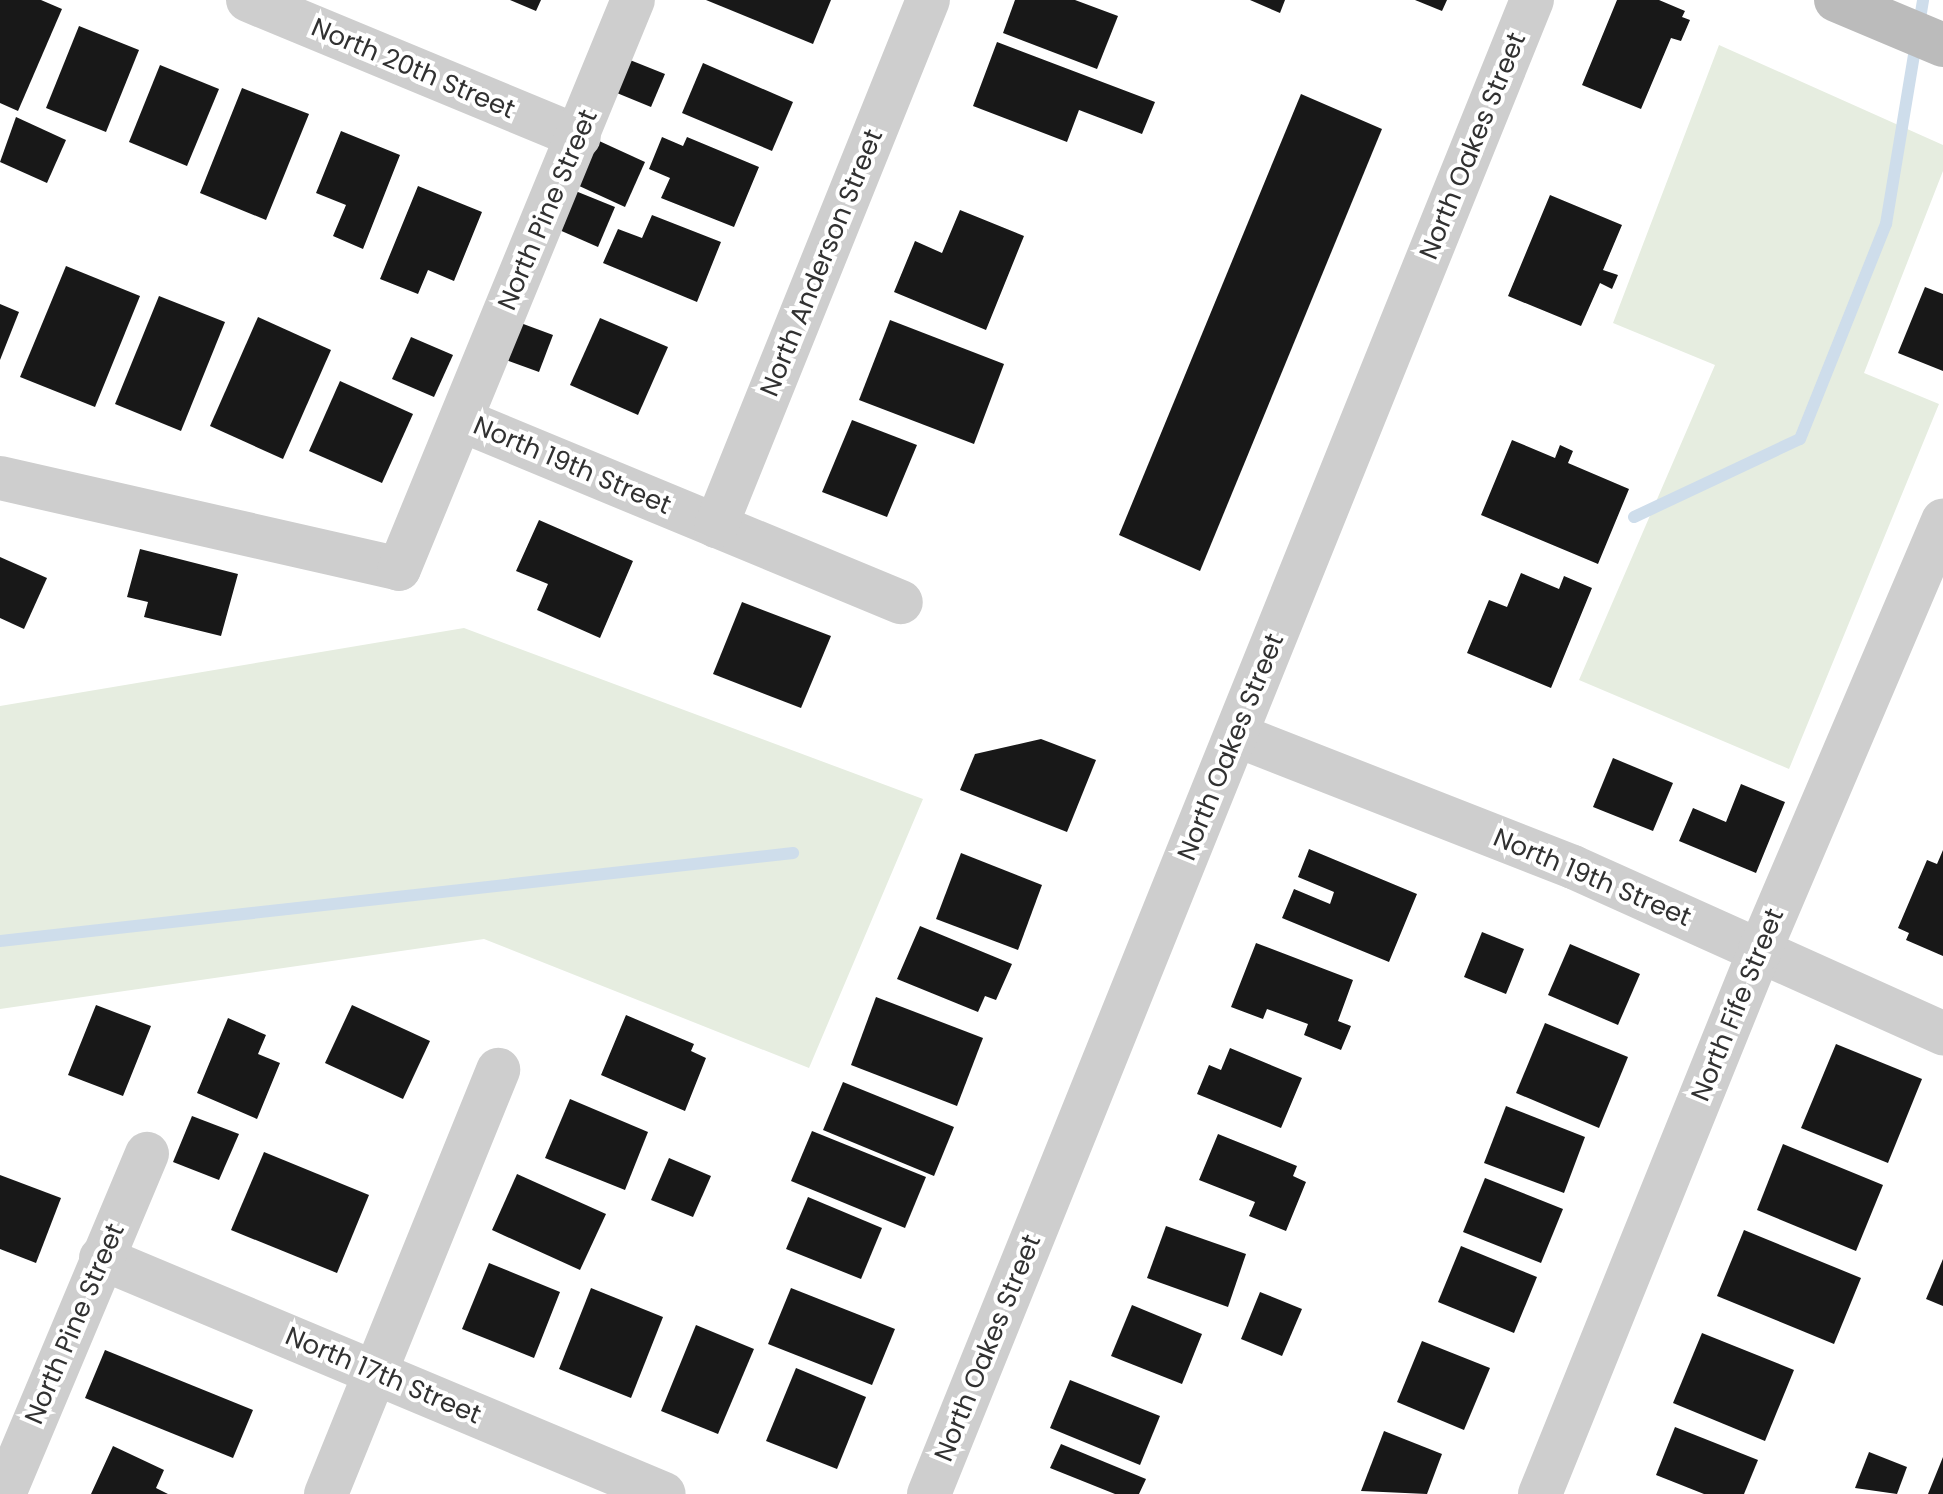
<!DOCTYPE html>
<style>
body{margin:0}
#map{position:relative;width:1943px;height:1494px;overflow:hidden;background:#fff;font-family:Poppins,sans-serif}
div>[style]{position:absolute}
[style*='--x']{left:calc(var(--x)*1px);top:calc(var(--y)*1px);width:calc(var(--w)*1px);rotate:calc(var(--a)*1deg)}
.green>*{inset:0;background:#e6ede0}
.stream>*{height:12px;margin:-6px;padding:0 6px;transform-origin:6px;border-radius:6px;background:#ceddeb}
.building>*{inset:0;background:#181818}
.minor>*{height:44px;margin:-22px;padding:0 22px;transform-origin:22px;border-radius:22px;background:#cecece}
.secondary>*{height:44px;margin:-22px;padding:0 22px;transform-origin:22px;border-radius:22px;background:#bbb}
span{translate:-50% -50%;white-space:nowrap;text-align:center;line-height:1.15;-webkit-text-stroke:8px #fff;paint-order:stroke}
.street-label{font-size:26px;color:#313131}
</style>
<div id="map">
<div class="green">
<i style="clip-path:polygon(1719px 45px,1943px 145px,1943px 171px,1864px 373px,1939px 404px,1789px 769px,1579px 680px,1715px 365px,1613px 323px)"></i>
<i style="clip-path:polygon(464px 628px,923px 799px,809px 1068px,484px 939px,0 1009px,0 706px)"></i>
</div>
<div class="stream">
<i style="--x:1634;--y:517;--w:183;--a:-25.2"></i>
<i style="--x:1800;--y:439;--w:232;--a:-68.2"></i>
<i style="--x:1886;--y:224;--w:227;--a:-80.6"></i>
<i style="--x:0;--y:941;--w:798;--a:-6.33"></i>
</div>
<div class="building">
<i style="clip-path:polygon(0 0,41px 0,62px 9px,18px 111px,0 103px)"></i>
<i style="clip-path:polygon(510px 0,541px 0,536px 11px)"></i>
<i style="clip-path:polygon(706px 0,831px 0,813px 44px)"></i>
<i style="clip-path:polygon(1015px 0,1075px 0,1118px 16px,1097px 69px,1003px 33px)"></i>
<i style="clip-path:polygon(1250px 0,1285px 0,1280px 13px)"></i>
<i style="clip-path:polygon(1415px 0,1447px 0,1442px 11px)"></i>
<i style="clip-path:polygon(1617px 0,1659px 0,1685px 11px,1682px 17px,1690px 20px,1681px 41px,1671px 38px,1641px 109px,1582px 85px)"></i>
<i style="clip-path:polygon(79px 26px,139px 50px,106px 132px,46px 108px)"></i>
<i style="clip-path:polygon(997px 42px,1155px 102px,1142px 134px,1079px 110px,1067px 142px,973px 106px)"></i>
<i style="clip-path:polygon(625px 58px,665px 74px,651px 107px,612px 91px)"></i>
<i style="clip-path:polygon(703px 63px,793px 102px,772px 151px,682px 113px)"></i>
<i style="clip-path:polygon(160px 65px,219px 89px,187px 166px,129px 142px)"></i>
<i style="clip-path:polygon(242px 88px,309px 114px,266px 220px,200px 193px)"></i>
<i style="clip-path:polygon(1301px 94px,1382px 129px,1200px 571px,1119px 535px)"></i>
<i style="clip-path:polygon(16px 117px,66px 140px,47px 183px,0 162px)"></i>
<i style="clip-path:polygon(341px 131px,400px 155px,363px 249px,333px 236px,346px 205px,316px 193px)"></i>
<i style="clip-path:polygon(662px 137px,683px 146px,687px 137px,759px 167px,734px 227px,661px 198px,670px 178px,649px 169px)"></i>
<i style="clip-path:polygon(597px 140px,645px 162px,625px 207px,577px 185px)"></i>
<i style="clip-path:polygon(418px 186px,482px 212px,454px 281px,428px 270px,418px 294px,380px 279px)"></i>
<i style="clip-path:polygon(573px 190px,615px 207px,598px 247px,557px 229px)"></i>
<i style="clip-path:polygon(1550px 195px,1622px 225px,1603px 270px,1618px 275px,1612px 289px,1600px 283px,1581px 326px,1508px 296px)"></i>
<i style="clip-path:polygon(960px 210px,1024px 236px,986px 330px,894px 292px,915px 241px,942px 253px)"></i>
<i style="clip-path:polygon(652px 215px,721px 242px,697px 302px,603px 263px,618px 229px,642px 238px)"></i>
<i style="clip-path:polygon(66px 266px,140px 296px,95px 407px,20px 377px)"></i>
<i style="clip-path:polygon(1925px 287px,1943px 294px,1943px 371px,1898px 353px)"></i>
<i style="clip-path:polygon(159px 296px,225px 322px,181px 431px,115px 404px)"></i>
<i style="clip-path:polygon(0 304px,19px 312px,0 360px)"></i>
<i style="clip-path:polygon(258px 317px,331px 350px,283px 459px,210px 426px)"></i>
<i style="clip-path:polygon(600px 318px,668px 347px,638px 415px,570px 385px)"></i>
<i style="clip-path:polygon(890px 320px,1004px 364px,974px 444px,859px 400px)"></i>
<i style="clip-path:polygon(518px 322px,553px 335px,539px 372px,503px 359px)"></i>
<i style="clip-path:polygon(411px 337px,453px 355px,434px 397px,392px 379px)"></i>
<i style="clip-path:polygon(340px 381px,413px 414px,382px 483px,309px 451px)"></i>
<i style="clip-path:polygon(852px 420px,917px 445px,887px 517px,822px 492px)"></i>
<i style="clip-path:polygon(1512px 440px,1555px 458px,1560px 445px,1573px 451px,1568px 463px,1629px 489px,1598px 564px,1481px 515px)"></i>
<i style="clip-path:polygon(539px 520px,633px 561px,600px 638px,537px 610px,548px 584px,516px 571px)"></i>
<i style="clip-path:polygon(140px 549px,238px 574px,221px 636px,144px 617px,148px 602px,127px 597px)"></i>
<i style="clip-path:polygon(0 557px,47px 578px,24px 629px,0 618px)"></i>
<i style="clip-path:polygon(1521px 573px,1559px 589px,1564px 576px,1592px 588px,1551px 688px,1467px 653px,1489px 600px,1507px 607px)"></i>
<i style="clip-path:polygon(742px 602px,831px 636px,801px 708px,713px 674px)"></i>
<i style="clip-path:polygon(1041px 739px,1096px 760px,1067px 832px,960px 790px,975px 754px)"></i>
<i style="clip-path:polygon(1613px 758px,1673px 783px,1653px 831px,1593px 807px)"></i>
<i style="clip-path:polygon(1741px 784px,1785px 802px,1756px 873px,1679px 841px,1693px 808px,1726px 822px)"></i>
<i style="clip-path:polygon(1309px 849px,1417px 894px,1389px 962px,1282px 918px,1294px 889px,1330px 904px,1334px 892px,1298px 877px)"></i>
<i style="clip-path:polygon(1943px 850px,1943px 956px,1906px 940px,1909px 933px,1898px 928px,1927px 860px,1937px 864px)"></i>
<i style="clip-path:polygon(961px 853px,1042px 885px,1018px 950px,936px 919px)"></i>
<i style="clip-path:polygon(920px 926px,1012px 964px,996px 1000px,985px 996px,978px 1012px,897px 979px)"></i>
<i style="clip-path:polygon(1482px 932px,1524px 949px,1506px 994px,1464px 977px)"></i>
<i style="clip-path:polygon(1256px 943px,1353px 980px,1338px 1021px,1351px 1026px,1341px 1050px,1304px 1035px,1308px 1024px,1267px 1009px,1263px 1019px,1231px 1007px)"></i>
<i style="clip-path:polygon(1570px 944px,1640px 974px,1618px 1025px,1548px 995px)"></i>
<i style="clip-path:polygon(876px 997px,983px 1038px,957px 1106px,851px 1065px)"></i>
<i style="clip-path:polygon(96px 1005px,151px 1026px,123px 1096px,68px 1075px)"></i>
<i style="clip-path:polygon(352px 1005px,430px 1041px,403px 1099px,325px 1063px)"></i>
<i style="clip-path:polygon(626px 1015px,694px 1044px,691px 1051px,706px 1058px,685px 1111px,601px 1075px)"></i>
<i style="clip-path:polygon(228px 1018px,266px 1035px,258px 1054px,280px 1063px,257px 1119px,197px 1093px)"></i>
<i style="clip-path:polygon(1545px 1023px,1628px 1057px,1599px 1128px,1516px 1093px)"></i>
<i style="clip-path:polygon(1836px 1044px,1922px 1079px,1888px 1163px,1801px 1128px)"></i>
<i style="clip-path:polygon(1230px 1048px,1302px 1078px,1281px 1128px,1197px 1094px,1209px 1065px,1221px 1070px)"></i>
<i style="clip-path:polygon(843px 1082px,954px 1127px,934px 1176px,823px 1130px)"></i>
<i style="clip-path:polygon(570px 1099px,648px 1132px,625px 1190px,545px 1158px)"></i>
<i style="clip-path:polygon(1506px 1106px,1585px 1137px,1564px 1193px,1484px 1163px)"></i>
<i style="clip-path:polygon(192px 1116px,239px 1134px,219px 1180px,173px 1162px)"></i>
<i style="clip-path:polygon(812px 1131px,926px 1177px,905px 1228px,791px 1181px)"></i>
<i style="clip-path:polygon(1218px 1134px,1297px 1166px,1293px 1176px,1306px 1182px,1286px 1231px,1249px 1216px,1255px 1202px,1199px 1180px)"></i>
<i style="clip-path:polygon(1783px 1144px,1883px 1185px,1856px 1251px,1757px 1210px)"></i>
<i style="clip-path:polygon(264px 1152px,369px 1195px,337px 1273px,231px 1230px)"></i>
<i style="clip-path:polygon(669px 1158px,711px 1176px,693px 1217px,651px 1200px)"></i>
<i style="clip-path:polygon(517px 1174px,606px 1214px,580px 1270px,492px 1230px)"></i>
<i style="clip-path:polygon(0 1175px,61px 1198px,36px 1263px,0 1249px)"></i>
<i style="clip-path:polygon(1485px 1178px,1563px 1209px,1541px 1263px,1463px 1232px)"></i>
<i style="clip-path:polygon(808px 1197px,882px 1228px,861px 1279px,786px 1249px)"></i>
<i style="clip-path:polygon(1166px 1226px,1246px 1254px,1228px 1307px,1147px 1278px)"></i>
<i style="clip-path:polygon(1744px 1230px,1861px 1278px,1834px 1344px,1717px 1296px)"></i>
<i style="clip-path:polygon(1461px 1246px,1537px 1277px,1514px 1333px,1438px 1302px)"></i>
<i style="clip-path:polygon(1943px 1259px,1943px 1306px,1926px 1299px)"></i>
<i style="clip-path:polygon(489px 1263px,560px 1292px,534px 1358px,462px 1329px)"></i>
<i style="clip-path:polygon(591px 1288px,663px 1317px,631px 1398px,559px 1369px)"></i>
<i style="clip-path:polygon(791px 1288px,895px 1329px,872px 1385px,768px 1344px)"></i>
<i style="clip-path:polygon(1260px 1292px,1302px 1309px,1282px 1356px,1241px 1339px)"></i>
<i style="clip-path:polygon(1132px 1305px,1202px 1334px,1182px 1384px,1111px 1356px)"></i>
<i style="clip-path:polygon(696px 1325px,754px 1349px,718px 1434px,661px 1411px)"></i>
<i style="clip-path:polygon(1702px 1333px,1794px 1370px,1765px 1441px,1673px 1403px)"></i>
<i style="clip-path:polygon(1422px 1341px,1490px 1368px,1464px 1430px,1397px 1402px)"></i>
<i style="clip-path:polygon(105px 1350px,253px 1410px,233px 1458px,85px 1398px)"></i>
<i style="clip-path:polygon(796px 1368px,866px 1397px,837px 1469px,766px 1441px)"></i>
<i style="clip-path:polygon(1070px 1380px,1160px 1416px,1140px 1465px,1050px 1428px)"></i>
<i style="clip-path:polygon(1675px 1427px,1758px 1460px,1744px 1494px,1704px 1494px,1656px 1475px)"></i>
<i style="clip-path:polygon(1384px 1431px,1442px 1454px,1427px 1494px,1361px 1491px)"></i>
<i style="clip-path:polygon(1061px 1444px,1146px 1479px,1139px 1494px,1115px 1494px,1050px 1468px)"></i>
<i style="clip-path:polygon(113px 1446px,164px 1470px,156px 1488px,168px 1494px,91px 1494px)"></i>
<i style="clip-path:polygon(1869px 1452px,1907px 1467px,1897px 1494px,1855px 1488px)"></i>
<i style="clip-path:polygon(1943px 1457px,1943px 1494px,1928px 1494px)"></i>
</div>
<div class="minor">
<i style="--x:248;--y:0;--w:358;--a:22.5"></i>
<i style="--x:461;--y:420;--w:476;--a:22.5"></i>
<i style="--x:0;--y:478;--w:409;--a:12.8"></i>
<i style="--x:399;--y:569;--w:615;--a:-67.65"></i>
<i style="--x:716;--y:526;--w:567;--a:-68.05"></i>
<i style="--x:1236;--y:735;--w:362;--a:21.4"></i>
<i style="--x:1573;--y:867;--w:406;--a:24.2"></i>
<i style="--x:101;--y:1258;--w:610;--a:22.74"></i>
<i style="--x:4;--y:1494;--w:369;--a:-67.2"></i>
<i style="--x:326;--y:1494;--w:458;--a:-67.9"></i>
<i style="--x:929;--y:1494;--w:1611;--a:-68.02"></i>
<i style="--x:1540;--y:1494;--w:587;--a:-67.98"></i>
<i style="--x:1760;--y:950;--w:467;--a:-66.9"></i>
</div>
<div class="secondary">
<i style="--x:1836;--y:0;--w:116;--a:22.8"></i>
</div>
<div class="street-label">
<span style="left:413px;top:69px;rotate:23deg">North 20th Street</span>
<span style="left:1473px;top:146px;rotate:-68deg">North Oakes Street</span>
<span style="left:548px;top:210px;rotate:-67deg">North Pine Street</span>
<span style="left:822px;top:263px;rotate:-68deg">North Anderson Street</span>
<span style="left:572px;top:466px;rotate:23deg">North 19th Street</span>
<span style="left:1231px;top:747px;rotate:-68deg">North Oakes Street</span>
<span style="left:1592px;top:878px;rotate:23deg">North 19th Street</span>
<span style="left:1738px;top:1005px;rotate:-68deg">North Fife Street</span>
<span style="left:75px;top:1324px;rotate:-67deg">North Pine Street</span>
<span style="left:988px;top:1348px;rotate:-68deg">North Oakes Street</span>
<span style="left:383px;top:1376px;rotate:23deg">North 17th Street</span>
</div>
</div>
